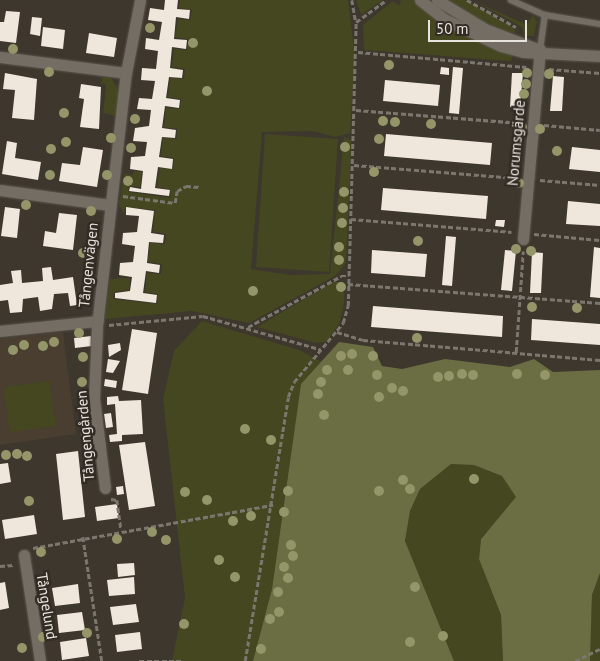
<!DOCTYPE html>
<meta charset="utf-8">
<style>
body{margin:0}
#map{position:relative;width:600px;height:661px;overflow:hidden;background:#3d372e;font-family:"PT Sans",sans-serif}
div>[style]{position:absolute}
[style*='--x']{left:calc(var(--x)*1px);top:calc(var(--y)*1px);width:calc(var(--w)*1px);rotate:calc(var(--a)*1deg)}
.built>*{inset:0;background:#493e30}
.green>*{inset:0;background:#44471f}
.forest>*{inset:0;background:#6a6e42}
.building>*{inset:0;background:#f0e7dc}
.path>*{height:2.5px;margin-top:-1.25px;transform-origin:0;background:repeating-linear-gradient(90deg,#7b766e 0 5px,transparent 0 7.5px)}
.roads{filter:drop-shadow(0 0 1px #5b554e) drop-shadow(0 0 1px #5b554e)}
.lane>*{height:5.5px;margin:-2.75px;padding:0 2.75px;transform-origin:2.75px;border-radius:2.75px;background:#746d63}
.street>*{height:11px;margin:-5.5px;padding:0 5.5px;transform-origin:5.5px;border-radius:5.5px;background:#746d63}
.trees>*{width:10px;height:10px;margin:-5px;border-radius:50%;background:#949569}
span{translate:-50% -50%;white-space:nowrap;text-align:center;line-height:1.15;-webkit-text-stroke:5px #332c24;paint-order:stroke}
.street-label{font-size:15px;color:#e7e3dd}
.scale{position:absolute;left:428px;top:20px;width:99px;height:22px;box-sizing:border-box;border:2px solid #e7e3dd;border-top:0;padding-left:6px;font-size:15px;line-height:18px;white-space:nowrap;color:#e7e3dd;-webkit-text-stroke:4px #332c24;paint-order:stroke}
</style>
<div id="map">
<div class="built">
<i style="clip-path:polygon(63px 332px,76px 434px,0 445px,0 339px)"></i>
</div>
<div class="green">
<i style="clip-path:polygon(180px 0,348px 0,355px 56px,350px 133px,335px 137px,313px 131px,262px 132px,251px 269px,290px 275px,330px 274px,344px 137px,351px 140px,351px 150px,346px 263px,335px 276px,249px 323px,192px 311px,105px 319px,110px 279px,130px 278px,129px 290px,114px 292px,113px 299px,157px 304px,158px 294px,145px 292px,147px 273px,161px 274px,162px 264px,148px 262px,150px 243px,165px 244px,166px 234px,153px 232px,155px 210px,125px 207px,124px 214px,119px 205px,124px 174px,133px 175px,134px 171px,142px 172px,140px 187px,129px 186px,128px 192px,170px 198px,171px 190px,157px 187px,160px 168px,173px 169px,174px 158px,161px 156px,163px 138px,177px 139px,177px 129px,164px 127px,166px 108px,180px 109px,181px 99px,168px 97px,170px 78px,184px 79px,185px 69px,172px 67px,174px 49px,187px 50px,188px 39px,175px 37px,178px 19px,190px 20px,192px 10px,179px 8px)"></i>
<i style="clip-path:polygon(356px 0,383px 0,361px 15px)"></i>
<i style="clip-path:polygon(401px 0,414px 0,468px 37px,513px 54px,511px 61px,364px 50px,363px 25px,393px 1px,399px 5px)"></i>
<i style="clip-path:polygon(443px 0,466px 0,514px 28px,516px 33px,496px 30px)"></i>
<i style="clip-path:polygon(472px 0,527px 25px,533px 15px,537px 22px,534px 36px,524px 36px,522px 27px)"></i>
<i style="clip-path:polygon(102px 77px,111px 78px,120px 92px,117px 116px,103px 113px,106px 85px,101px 84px)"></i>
<i style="clip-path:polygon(265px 134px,338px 139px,329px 272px,256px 267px)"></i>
<i style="clip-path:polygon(333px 282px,344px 282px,344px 304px,339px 324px,326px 342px,316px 343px,257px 327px)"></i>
<i style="clip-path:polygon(202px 321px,299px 350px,322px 362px,301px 384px,272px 589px,253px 661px,172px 661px,185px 598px,163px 399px,174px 351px)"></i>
<i style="clip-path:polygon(49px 381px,56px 426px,10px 432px,3px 387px)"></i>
<i style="clip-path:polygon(451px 464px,474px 465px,502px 476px,517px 497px,481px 538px,479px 559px,501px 615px,503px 661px,454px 661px,405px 541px,410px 511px,420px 489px)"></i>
<i style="clip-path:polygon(600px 573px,600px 661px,590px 661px,592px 595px)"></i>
</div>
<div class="forest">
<i style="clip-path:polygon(339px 342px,373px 347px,382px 366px,402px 369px,445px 359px,510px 367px,534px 359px,553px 372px,600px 370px,600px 573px,592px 595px,590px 661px,503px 661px,501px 615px,479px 559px,481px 539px,516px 497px,502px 476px,474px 465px,451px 464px,420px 489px,410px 511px,405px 541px,454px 661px,253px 661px,272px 589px,301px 384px)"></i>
</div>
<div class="building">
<i style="clip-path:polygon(165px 0,178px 0,177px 9px,190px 10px,189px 19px,176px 17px,174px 39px,187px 40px,186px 49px,172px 47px,170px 68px,183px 70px,182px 78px,169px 77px,166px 98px,180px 100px,179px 108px,165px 106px,162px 128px,176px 130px,175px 138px,162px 137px,159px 157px,173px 159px,172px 169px,158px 167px,155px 188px,170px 190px,169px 196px,129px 191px,130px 187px,141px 189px,143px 171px,130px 169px,131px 157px,145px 156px,147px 142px,133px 141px,135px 128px,149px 126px,151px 110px,137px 109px,139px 98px,152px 99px,155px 81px,141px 80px,142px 68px,156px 69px,158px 51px,145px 49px,146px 38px,159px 40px,162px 22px,148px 20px,150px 8px,164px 10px)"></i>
<i style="clip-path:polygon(6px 11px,20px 12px,16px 43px,0 41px,0 22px,4px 22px)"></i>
<i style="clip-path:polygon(32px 17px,42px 18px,40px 36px,30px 34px)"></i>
<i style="clip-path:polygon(43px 27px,65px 30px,63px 49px,41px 46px)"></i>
<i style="clip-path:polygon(89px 33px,117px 38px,114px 57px,86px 53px)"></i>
<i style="clip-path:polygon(441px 67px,449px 68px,449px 75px,440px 74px)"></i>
<i style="clip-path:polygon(453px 67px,463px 68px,459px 114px,449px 113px)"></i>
<i style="clip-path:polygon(5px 73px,37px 79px,34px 120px,12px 118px,15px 90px,3px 89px)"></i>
<i style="clip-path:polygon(512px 73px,523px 73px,520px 108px,510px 107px)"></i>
<i style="clip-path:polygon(553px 76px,564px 77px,562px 111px,550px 111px)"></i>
<i style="clip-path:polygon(385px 80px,440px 85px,438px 106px,383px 101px)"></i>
<i style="clip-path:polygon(81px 84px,101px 87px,99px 129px,80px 127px,84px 99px,79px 98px)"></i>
<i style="clip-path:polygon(386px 134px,492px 143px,490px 165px,384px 156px)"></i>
<i style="clip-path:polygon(7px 141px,17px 143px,15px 158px,41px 162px,38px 180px,2px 174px)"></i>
<i style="clip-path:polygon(83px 147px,103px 150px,97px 187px,59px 181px,62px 163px,80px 165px)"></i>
<i style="clip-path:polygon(572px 147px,600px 150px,600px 172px,569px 169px)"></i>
<i style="clip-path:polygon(383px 188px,488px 196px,486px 219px,381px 210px)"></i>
<i style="clip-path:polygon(568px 201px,600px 204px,600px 226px,566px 224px)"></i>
<i style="clip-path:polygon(5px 207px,20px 209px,17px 238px,1px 236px)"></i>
<i style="clip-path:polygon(126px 207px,154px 211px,151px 233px,164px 235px,163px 243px,149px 242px,147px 263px,160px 265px,159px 273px,146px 271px,143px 293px,157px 295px,156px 303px,115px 298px,115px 293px,130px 291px,132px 277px,119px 275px,120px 263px,133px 262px,135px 246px,122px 244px,123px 233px,137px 232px,139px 216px,126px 215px)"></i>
<i style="clip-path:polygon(59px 213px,77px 215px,73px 250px,43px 246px,45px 231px,56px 233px)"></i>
<i style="clip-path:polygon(496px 220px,505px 220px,504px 227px,495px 226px)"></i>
<i style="clip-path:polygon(446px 236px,456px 237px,452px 286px,442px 285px)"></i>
<i style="clip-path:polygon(594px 247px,600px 248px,600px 298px,590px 297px)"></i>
<i style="clip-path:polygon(372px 250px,427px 254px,425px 277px,371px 273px)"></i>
<i style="clip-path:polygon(505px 250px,516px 251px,512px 291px,501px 290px)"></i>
<i style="clip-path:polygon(532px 252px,543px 253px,541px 293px,530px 293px)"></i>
<i style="clip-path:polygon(51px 267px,53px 280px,73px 277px,77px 305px,70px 306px,68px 293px,54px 294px,52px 309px,40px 311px,38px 297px,23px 299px,22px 312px,10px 313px,8px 300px,0 301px,0 285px,13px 283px,11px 271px,21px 270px,22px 283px,43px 281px,42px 268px)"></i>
<i style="clip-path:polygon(373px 306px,503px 316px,502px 337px,371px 327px)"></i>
<i style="clip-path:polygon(532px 319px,600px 324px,600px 345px,531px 340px)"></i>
<i style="clip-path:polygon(132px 329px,157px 333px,148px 394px,122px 390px)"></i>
<i style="clip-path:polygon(91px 336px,92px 346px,75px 348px,74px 338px)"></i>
<i style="clip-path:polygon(120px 343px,121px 350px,109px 357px,108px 345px)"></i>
<i style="clip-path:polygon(108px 359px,120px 361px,113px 373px,106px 372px)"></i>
<i style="clip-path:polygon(105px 379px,117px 381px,116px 388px,104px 386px)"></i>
<i style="clip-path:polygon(118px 396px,119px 401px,141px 400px,143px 434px,122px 435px,122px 441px,110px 442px,109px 435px,117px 434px,115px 404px,107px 405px,107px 397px)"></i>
<i style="clip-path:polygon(111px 413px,113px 427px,106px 428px,104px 414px)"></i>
<i style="clip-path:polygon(92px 415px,95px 444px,82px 445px,79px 416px)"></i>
<i style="clip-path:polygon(145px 442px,155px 506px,129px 510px,119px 445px)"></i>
<i style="clip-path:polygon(78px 451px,85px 517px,63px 520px,56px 454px)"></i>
<i style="clip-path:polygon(8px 463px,11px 482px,0 484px,0 464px)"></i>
<i style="clip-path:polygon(123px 486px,124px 494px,117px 495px,116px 487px)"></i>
<i style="clip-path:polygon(117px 504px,119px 518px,97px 521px,95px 507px)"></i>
<i style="clip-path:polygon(34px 515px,37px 534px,5px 539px,2px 520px)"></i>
<i style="clip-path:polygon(134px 563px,135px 575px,118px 577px,117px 564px)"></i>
<i style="clip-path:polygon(134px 577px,135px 594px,109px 596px,107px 580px)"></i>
<i style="clip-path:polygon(5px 582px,9px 608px,0 610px,0 583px)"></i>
<i style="clip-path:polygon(78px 584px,80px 603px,55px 606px,52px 588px)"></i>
<i style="clip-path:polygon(136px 604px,139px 622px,113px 625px,110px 607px)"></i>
<i style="clip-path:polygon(82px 612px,85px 630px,59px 633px,57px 615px)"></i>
<i style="clip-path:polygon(140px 632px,142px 649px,117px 652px,115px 635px)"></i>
<i style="clip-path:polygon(86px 638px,89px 656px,62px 660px,60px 642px)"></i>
</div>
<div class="path">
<i style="--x:352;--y:0;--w:22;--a:80"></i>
<i style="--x:467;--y:0;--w:56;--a:28.9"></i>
<i style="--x:358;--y:52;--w:169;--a:5.1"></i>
<i style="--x:549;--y:69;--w:51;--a:4.5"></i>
<i style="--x:356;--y:110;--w:166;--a:4.5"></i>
<i style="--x:544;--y:125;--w:56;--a:5.1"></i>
<i style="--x:354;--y:165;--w:164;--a:4.6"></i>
<i style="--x:540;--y:180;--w:60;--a:4.8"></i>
<i style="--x:123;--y:196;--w:52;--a:7.7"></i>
<i style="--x:175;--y:203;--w:12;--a:-81"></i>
<i style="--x:177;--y:191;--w:10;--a:-29"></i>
<i style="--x:186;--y:186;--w:13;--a:4"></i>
<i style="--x:351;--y:219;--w:161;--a:4.6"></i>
<i style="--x:534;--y:234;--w:66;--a:5.2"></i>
<i style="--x:348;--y:284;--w:253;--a:4.3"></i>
<i style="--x:109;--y:325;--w:94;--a:-5.5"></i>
<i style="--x:203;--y:316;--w:122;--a:15.8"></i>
<i style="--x:248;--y:327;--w:106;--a:-28.7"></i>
<i style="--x:341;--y:276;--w:8;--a:0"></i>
<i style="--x:337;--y:332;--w:27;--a:17"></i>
<i style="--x:363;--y:340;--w:238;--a:4.8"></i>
<i style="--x:516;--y:352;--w:101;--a:-86"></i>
<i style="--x:111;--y:499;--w:6;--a:9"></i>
<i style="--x:117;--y:500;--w:29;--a:82"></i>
<i style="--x:83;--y:537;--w:125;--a:81.3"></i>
<i style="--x:33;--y:548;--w:244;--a:-10.2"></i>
<i style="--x:0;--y:566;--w:14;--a:-4"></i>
<i style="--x:139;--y:661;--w:42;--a:0"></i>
<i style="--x:245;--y:661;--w:267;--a:-80.7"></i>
<i style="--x:288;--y:397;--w:16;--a:-68"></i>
<i style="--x:294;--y:382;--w:77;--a:-50.3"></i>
<i style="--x:343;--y:323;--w:18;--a:-74"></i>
<i style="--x:348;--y:306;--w:284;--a:-88.4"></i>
<i style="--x:356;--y:22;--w:37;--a:-36"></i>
<i style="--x:575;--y:661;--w:28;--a:-26"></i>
</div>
<div class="roads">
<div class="lane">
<i style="--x:511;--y:0;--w:37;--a:24"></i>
<i style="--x:540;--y:50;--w:35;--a:-82"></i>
<i style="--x:545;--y:15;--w:56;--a:9.3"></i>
</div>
<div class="street">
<i style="--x:420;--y:0;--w:31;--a:38"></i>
<i style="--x:444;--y:19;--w:63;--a:25.3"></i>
<i style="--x:501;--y:46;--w:23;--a:15"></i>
<i style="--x:523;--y:52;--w:77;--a:3"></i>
<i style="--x:437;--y:0;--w:58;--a:31"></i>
<i style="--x:487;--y:30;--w:57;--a:20.7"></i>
<i style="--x:0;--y:57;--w:127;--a:7.2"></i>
<i style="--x:0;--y:190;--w:111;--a:7.8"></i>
<i style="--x:523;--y:239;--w:190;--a:-84.9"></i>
<i style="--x:0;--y:331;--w:98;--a:-5.9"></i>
<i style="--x:105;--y:488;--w:90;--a:-97"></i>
<i style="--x:94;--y:399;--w:73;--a:-87.6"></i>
<i style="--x:97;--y:326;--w:255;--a:-83.5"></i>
<i style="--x:126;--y:73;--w:74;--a:-79.1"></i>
<i style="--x:24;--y:555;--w:107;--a:81.4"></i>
</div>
</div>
<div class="trees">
<i style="left:150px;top:28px"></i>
<i style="left:193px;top:43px"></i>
<i style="left:13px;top:49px"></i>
<i style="left:389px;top:65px"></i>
<i style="left:49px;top:72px"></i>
<i style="left:527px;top:73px"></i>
<i style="left:549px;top:74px"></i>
<i style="left:526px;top:84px"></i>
<i style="left:207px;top:91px"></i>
<i style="left:524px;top:94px"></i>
<i style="left:64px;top:113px"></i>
<i style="left:135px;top:119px"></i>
<i style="left:383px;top:121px"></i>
<i style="left:395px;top:122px"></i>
<i style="left:431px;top:124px"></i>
<i style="left:522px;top:127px"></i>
<i style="left:540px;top:129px"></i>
<i style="left:111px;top:138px"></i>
<i style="left:379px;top:139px"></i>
<i style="left:66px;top:142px"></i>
<i style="left:345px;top:147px"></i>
<i style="left:131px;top:148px"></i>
<i style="left:51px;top:149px"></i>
<i style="left:557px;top:151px"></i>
<i style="left:374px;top:172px"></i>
<i style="left:50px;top:175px"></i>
<i style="left:107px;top:175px"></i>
<i style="left:128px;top:181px"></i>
<i style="left:519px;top:183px"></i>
<i style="left:344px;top:192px"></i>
<i style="left:26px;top:205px"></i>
<i style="left:343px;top:208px"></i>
<i style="left:91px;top:211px"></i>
<i style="left:342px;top:223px"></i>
<i style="left:418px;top:241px"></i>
<i style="left:339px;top:247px"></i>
<i style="left:516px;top:249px"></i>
<i style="left:531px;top:251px"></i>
<i style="left:83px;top:253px"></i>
<i style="left:339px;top:260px"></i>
<i style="left:89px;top:283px"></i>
<i style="left:341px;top:287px"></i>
<i style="left:253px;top:291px"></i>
<i style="left:532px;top:307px"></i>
<i style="left:577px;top:308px"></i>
<i style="left:79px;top:333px"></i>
<i style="left:417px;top:338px"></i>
<i style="left:54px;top:342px"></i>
<i style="left:24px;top:345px"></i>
<i style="left:43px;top:346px"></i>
<i style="left:13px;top:350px"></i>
<i style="left:352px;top:354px"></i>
<i style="left:341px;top:356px"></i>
<i style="left:373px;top:356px"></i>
<i style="left:83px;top:357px"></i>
<i style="left:327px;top:370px"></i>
<i style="left:348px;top:370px"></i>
<i style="left:462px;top:374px"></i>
<i style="left:517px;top:374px"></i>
<i style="left:377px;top:375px"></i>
<i style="left:473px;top:375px"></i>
<i style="left:545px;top:375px"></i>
<i style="left:449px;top:376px"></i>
<i style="left:438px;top:377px"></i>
<i style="left:82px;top:382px"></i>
<i style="left:321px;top:382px"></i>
<i style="left:392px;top:388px"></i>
<i style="left:403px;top:391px"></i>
<i style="left:318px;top:394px"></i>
<i style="left:379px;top:397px"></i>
<i style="left:324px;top:415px"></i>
<i style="left:245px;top:429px"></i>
<i style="left:271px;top:440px"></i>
<i style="left:17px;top:454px"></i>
<i style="left:6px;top:455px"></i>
<i style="left:27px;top:456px"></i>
<i style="left:474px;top:479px"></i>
<i style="left:403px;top:480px"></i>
<i style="left:410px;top:489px"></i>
<i style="left:288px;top:491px"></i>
<i style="left:379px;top:491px"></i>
<i style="left:185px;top:492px"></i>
<i style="left:207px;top:500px"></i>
<i style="left:29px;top:501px"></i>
<i style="left:284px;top:512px"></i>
<i style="left:251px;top:516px"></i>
<i style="left:233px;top:521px"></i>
<i style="left:152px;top:532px"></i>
<i style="left:117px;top:539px"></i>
<i style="left:166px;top:540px"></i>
<i style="left:291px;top:545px"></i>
<i style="left:41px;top:552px"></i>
<i style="left:293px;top:556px"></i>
<i style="left:219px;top:560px"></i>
<i style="left:284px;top:567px"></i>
<i style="left:235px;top:577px"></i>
<i style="left:288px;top:578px"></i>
<i style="left:415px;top:587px"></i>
<i style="left:278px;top:592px"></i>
<i style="left:279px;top:612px"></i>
<i style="left:270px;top:619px"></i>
<i style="left:184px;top:624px"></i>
<i style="left:87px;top:633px"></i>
<i style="left:443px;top:636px"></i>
<i style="left:43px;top:637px"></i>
<i style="left:410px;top:642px"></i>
<i style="left:22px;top:648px"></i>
<i style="left:261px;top:649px"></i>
</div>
<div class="street-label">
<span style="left:516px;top:143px;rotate:-85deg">Norumsgärde</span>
<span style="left:88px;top:265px;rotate:-84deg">Tångenvägen</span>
<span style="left:85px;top:436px;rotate:-95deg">Tångengården</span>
<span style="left:47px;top:606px;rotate:81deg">Tångelund</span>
</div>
<div class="scale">50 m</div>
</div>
